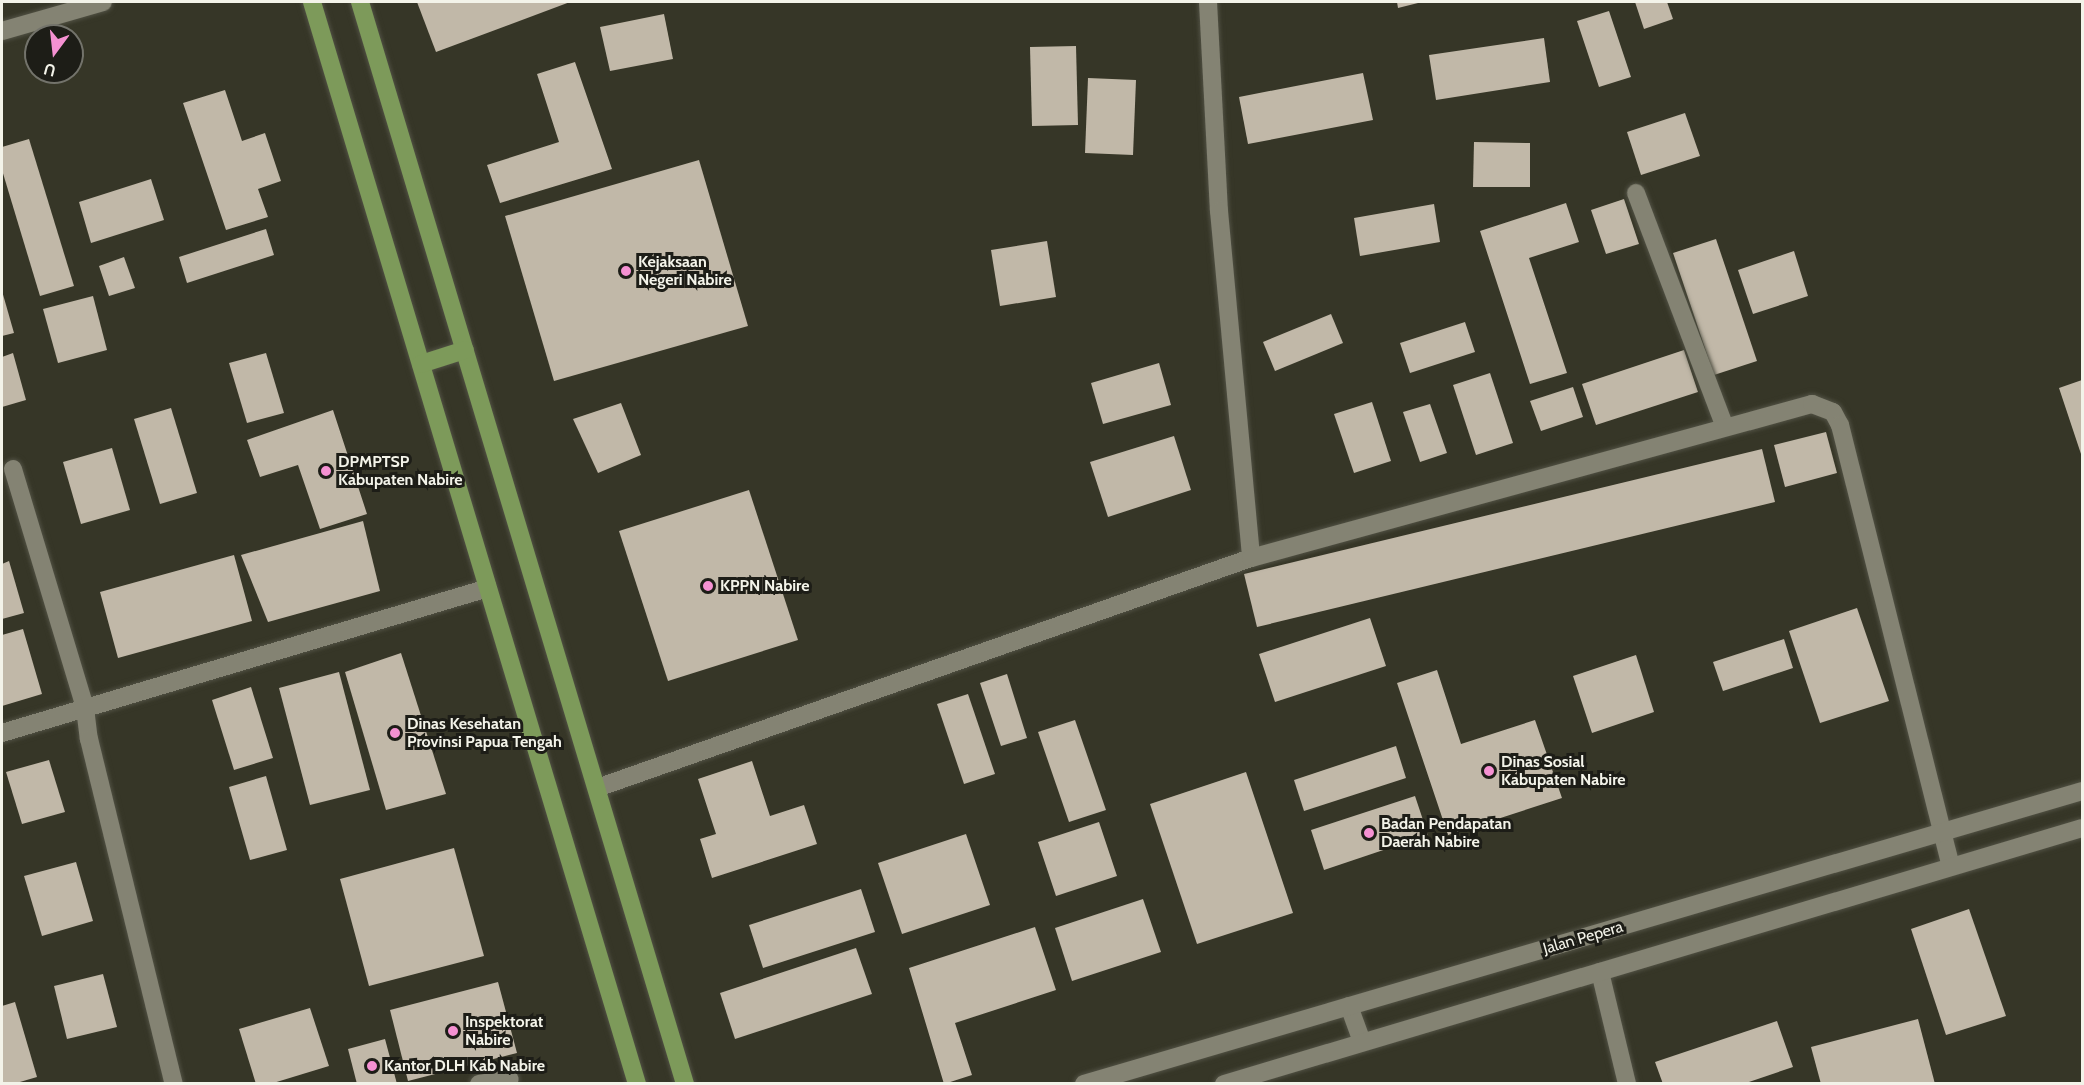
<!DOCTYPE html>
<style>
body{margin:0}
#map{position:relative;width:2084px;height:1085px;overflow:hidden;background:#363627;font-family:Cabin,sans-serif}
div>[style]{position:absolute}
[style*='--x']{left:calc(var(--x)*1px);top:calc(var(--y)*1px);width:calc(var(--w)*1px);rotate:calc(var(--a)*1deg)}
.building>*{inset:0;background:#c1b8a8}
.roads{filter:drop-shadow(0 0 2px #515144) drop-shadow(0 0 2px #515144)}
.street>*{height:18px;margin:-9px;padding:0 9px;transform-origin:9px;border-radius:9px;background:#848373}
.secondary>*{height:18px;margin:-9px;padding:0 9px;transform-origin:9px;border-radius:9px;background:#848373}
.primary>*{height:18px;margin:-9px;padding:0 9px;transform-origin:9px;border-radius:9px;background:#7d9a5a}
.dots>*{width:16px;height:16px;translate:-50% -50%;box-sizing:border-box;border:3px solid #1d1d17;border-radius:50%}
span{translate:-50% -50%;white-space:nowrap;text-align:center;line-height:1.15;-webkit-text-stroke:6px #1d1d17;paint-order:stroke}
.poi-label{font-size:16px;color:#f3f3e9;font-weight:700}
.left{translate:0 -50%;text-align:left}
.street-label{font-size:16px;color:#f3f3e9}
.frame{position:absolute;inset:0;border:3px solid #f3f3e9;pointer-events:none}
.north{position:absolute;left:24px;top:24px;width:60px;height:60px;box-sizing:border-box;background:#1d1d17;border:2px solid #73736b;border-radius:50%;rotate:195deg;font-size:16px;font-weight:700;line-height:24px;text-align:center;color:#f3f3e9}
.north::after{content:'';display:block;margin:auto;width:21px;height:27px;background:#f591d2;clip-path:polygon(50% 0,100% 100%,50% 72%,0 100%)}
</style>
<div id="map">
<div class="building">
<i style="clip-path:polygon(417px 2px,570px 2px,436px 52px)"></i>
<i style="clip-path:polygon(1397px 2px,1422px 2px,1398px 8px)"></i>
<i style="clip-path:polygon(1635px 2px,1667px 2px,1673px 19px,1644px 29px)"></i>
<i style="clip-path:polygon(1609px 11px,1631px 77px,1599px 87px,1577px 21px)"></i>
<i style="clip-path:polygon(664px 14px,673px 59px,610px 71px,600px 27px)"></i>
<i style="clip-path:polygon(1544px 38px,1550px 82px,1436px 100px,1429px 55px)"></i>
<i style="clip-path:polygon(1076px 46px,1078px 125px,1032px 126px,1030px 47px)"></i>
<i style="clip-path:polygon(575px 62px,612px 169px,500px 203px,487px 165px,559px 142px,537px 74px)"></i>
<i style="clip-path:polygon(1363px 73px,1373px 120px,1248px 144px,1239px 97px)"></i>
<i style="clip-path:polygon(1088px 78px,1136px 80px,1133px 155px,1085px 153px)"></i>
<i style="clip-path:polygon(225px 90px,242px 141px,265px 133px,281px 181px,258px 189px,268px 217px,226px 230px,183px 103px)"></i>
<i style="clip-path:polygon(1685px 113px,1700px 156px,1641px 175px,1627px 132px)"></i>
<i style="clip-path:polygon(29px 139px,74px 286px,40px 296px,2px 170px,2px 147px)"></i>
<i style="clip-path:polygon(1474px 142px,1530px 143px,1530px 187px,1473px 187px)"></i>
<i style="clip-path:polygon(699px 160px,748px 326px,554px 381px,505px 216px)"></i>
<i style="clip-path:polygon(151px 179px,164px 220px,91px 243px,79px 202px)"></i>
<i style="clip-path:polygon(1624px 199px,1639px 244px,1606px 254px,1591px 210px)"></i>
<i style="clip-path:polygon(1566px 203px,1579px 242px,1529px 258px,1567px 373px,1530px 384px,1480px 231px)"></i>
<i style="clip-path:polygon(1434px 204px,1440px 242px,1360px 256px,1354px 218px)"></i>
<i style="clip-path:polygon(266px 229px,274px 255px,187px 283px,179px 257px)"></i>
<i style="clip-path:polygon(1716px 239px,1757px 361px,1714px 375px,1673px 253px)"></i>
<i style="clip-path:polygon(1047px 241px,1056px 297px,1000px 306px,991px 250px)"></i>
<i style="clip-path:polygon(1794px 251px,1808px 296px,1753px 314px,1738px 270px)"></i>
<i style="clip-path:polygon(124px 257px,135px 288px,109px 296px,99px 266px)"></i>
<i style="clip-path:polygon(2px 291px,14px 333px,2px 336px)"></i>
<i style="clip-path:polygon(93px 296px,107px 350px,58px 363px,43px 309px)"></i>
<i style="clip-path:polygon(1331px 314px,1343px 343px,1275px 371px,1263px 342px)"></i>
<i style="clip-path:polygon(1465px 322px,1475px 352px,1410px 373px,1400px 343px)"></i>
<i style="clip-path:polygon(1684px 350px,1698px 392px,1596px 425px,1582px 384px)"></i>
<i style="clip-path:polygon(13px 353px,26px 400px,2px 407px,2px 357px)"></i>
<i style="clip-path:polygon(266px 353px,284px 413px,247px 423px,229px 363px)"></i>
<i style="clip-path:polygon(1159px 363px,1171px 405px,1103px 424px,1091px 383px)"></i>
<i style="clip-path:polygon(1490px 373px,1513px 443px,1476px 455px,1453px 385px)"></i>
<i style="clip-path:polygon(2082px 380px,2082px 457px,2059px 388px)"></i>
<i style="clip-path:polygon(1573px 387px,1583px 417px,1541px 431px,1530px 401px)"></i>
<i style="clip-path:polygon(1372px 402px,1391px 461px,1354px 473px,1334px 414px)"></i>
<i style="clip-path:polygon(621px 403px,641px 455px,598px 473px,573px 419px)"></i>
<i style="clip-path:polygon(1430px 404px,1447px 453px,1420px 462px,1403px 412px)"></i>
<i style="clip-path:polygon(171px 408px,197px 493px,160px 504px,134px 419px)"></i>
<i style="clip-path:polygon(333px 410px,367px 514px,320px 529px,298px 465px,260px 477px,247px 440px)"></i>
<i style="clip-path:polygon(1826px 432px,1837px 473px,1785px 487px,1774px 445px)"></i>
<i style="clip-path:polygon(1174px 436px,1191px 490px,1108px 517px,1090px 462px)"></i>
<i style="clip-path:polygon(112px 448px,130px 510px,81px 524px,63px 462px)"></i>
<i style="clip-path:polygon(1762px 449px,1775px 502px,1257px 627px,1244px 574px)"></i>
<i style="clip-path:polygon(749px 490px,798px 640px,668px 681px,619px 531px)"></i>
<i style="clip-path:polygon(363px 521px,380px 591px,268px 622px,241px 555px)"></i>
<i style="clip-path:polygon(234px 555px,252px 621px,118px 658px,100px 592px)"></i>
<i style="clip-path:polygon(9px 561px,24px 613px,2px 619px,2px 564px)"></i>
<i style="clip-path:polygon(1857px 608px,1889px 701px,1820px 723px,1789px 631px)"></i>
<i style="clip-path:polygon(1370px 618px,1386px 666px,1275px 702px,1259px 654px)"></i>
<i style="clip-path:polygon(23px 629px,42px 694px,2px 706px,2px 635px)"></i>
<i style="clip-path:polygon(1784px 639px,1793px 668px,1723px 691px,1713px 662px)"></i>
<i style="clip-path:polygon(401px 653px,446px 794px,386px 810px,345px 672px)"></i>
<i style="clip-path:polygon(1636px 655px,1654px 712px,1592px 733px,1573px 676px)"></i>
<i style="clip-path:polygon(1437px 670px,1461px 744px,1535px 720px,1562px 798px,1448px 835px,1397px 683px)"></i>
<i style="clip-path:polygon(339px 672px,370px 790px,310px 805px,279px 688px)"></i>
<i style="clip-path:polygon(1007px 674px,1027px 738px,1001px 746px,980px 683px)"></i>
<i style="clip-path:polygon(251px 687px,273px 758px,234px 770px,212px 700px)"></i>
<i style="clip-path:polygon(968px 694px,995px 774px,964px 784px,937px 704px)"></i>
<i style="clip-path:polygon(1075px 720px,1106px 810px,1069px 822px,1038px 732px)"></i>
<i style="clip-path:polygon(1396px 746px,1406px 778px,1304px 811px,1294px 780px)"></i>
<i style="clip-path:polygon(49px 760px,65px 812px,22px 824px,6px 772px)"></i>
<i style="clip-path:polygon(752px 761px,770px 816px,804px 805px,817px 844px,712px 878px,700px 839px,716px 834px,698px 779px)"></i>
<i style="clip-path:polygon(1246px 772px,1293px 913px,1197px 944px,1150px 804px)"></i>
<i style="clip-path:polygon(266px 776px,287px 850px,250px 860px,229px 787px)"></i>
<i style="clip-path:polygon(1415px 796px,1428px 835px,1324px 870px,1311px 830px)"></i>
<i style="clip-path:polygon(1099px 822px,1117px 876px,1056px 896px,1038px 842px)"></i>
<i style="clip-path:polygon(966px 834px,990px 905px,902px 934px,878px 863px)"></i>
<i style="clip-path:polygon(454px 848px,484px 956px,369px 986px,340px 879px)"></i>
<i style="clip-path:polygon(76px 862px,93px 921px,42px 936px,24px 876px)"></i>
<i style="clip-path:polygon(861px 889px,875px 932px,763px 968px,749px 925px)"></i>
<i style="clip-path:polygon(1143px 899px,1161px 952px,1072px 981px,1055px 928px)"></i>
<i style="clip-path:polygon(1969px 909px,2006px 1016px,1946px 1035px,1911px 929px)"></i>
<i style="clip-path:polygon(1035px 927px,1056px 990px,955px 1023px,972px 1075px,944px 1084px,909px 968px)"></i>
<i style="clip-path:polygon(856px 948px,872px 994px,735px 1039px,720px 993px)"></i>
<i style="clip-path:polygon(103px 974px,117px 1027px,67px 1039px,54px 986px)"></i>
<i style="clip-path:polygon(498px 982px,517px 1053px,408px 1081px,390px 1010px)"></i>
<i style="clip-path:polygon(15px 1002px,37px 1077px,13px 1084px,2px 1084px,2px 1006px)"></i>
<i style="clip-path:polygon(310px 1008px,329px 1066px,270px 1084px,256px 1084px,239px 1029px)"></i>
<i style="clip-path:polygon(1918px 1019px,1935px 1084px,1821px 1084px,1811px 1047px)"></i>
<i style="clip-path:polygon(1777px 1021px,1793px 1067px,1743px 1084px,1663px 1084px,1655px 1062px)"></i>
<i style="clip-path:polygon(385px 1039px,397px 1084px,357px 1084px,348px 1049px)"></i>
</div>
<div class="roads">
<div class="street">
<i style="--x:1208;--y:2;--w:209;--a:87"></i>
<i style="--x:1219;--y:211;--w:348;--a:84.7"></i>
<i style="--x:2;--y:31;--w:105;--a:-16"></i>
<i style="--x:1636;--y:193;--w:250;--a:69.2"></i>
<i style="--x:13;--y:469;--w:250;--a:73.2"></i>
<i style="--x:85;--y:708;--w:31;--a:83"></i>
<i style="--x:89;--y:739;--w:355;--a:76.2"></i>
<i style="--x:2;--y:733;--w:507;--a:-16.61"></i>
<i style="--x:597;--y:788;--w:693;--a:-19.38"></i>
<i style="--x:1251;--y:558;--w:582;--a:-15.35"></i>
<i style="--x:1812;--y:404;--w:22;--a:21"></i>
<i style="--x:1833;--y:412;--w:15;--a:62"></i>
<i style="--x:1840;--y:425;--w:455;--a:75.9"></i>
<i style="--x:1600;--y:972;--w:115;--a:76.4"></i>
<i style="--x:479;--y:1084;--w:31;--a:-9"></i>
</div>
<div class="secondary">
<i style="--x:1349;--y:1006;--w:38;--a:70"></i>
<i style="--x:1084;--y:1084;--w:1040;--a:-16.36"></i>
<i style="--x:1224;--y:1084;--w:895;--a:-16.61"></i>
</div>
<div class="primary">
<i style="--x:312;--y:2;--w:1130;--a:73.28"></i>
<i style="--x:360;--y:2;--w:1130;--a:73.28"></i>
<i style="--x:421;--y:364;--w:46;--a:-17.7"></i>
</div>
</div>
<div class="dots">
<i style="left:626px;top:271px;background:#f591d2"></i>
<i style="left:326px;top:471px;background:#f591d2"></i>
<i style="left:708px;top:586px;background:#f591d2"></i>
<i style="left:395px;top:733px;background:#f591d2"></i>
<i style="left:1489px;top:771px;background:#f591d2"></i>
<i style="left:1369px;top:833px;background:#f591d2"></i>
<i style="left:453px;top:1031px;background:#f591d2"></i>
<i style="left:372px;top:1066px;background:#f591d2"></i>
</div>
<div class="poi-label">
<span class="left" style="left:638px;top:271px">Kejaksaan<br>Negeri Nabire</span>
<span class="left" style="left:338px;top:471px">DPMPTSP<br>Kabupaten Nabire</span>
<span class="left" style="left:720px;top:586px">KPPN Nabire</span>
<span class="left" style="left:407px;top:733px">Dinas Kesehatan<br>Provinsi Papua Tengah</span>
<span class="left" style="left:1501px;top:771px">Dinas Sosial<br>Kabupaten Nabire</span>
<span class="left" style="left:1381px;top:833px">Badan Pendapatan<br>Daerah Nabire</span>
<span class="left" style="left:465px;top:1031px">Inspektorat<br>Nabire</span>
<span class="left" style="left:384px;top:1066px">Kantor DLH Kab Nabire</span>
</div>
<div class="street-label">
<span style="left:1583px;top:938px;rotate:-16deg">Jalan Pepera</span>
</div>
<div class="frame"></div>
<div class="north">U</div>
</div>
